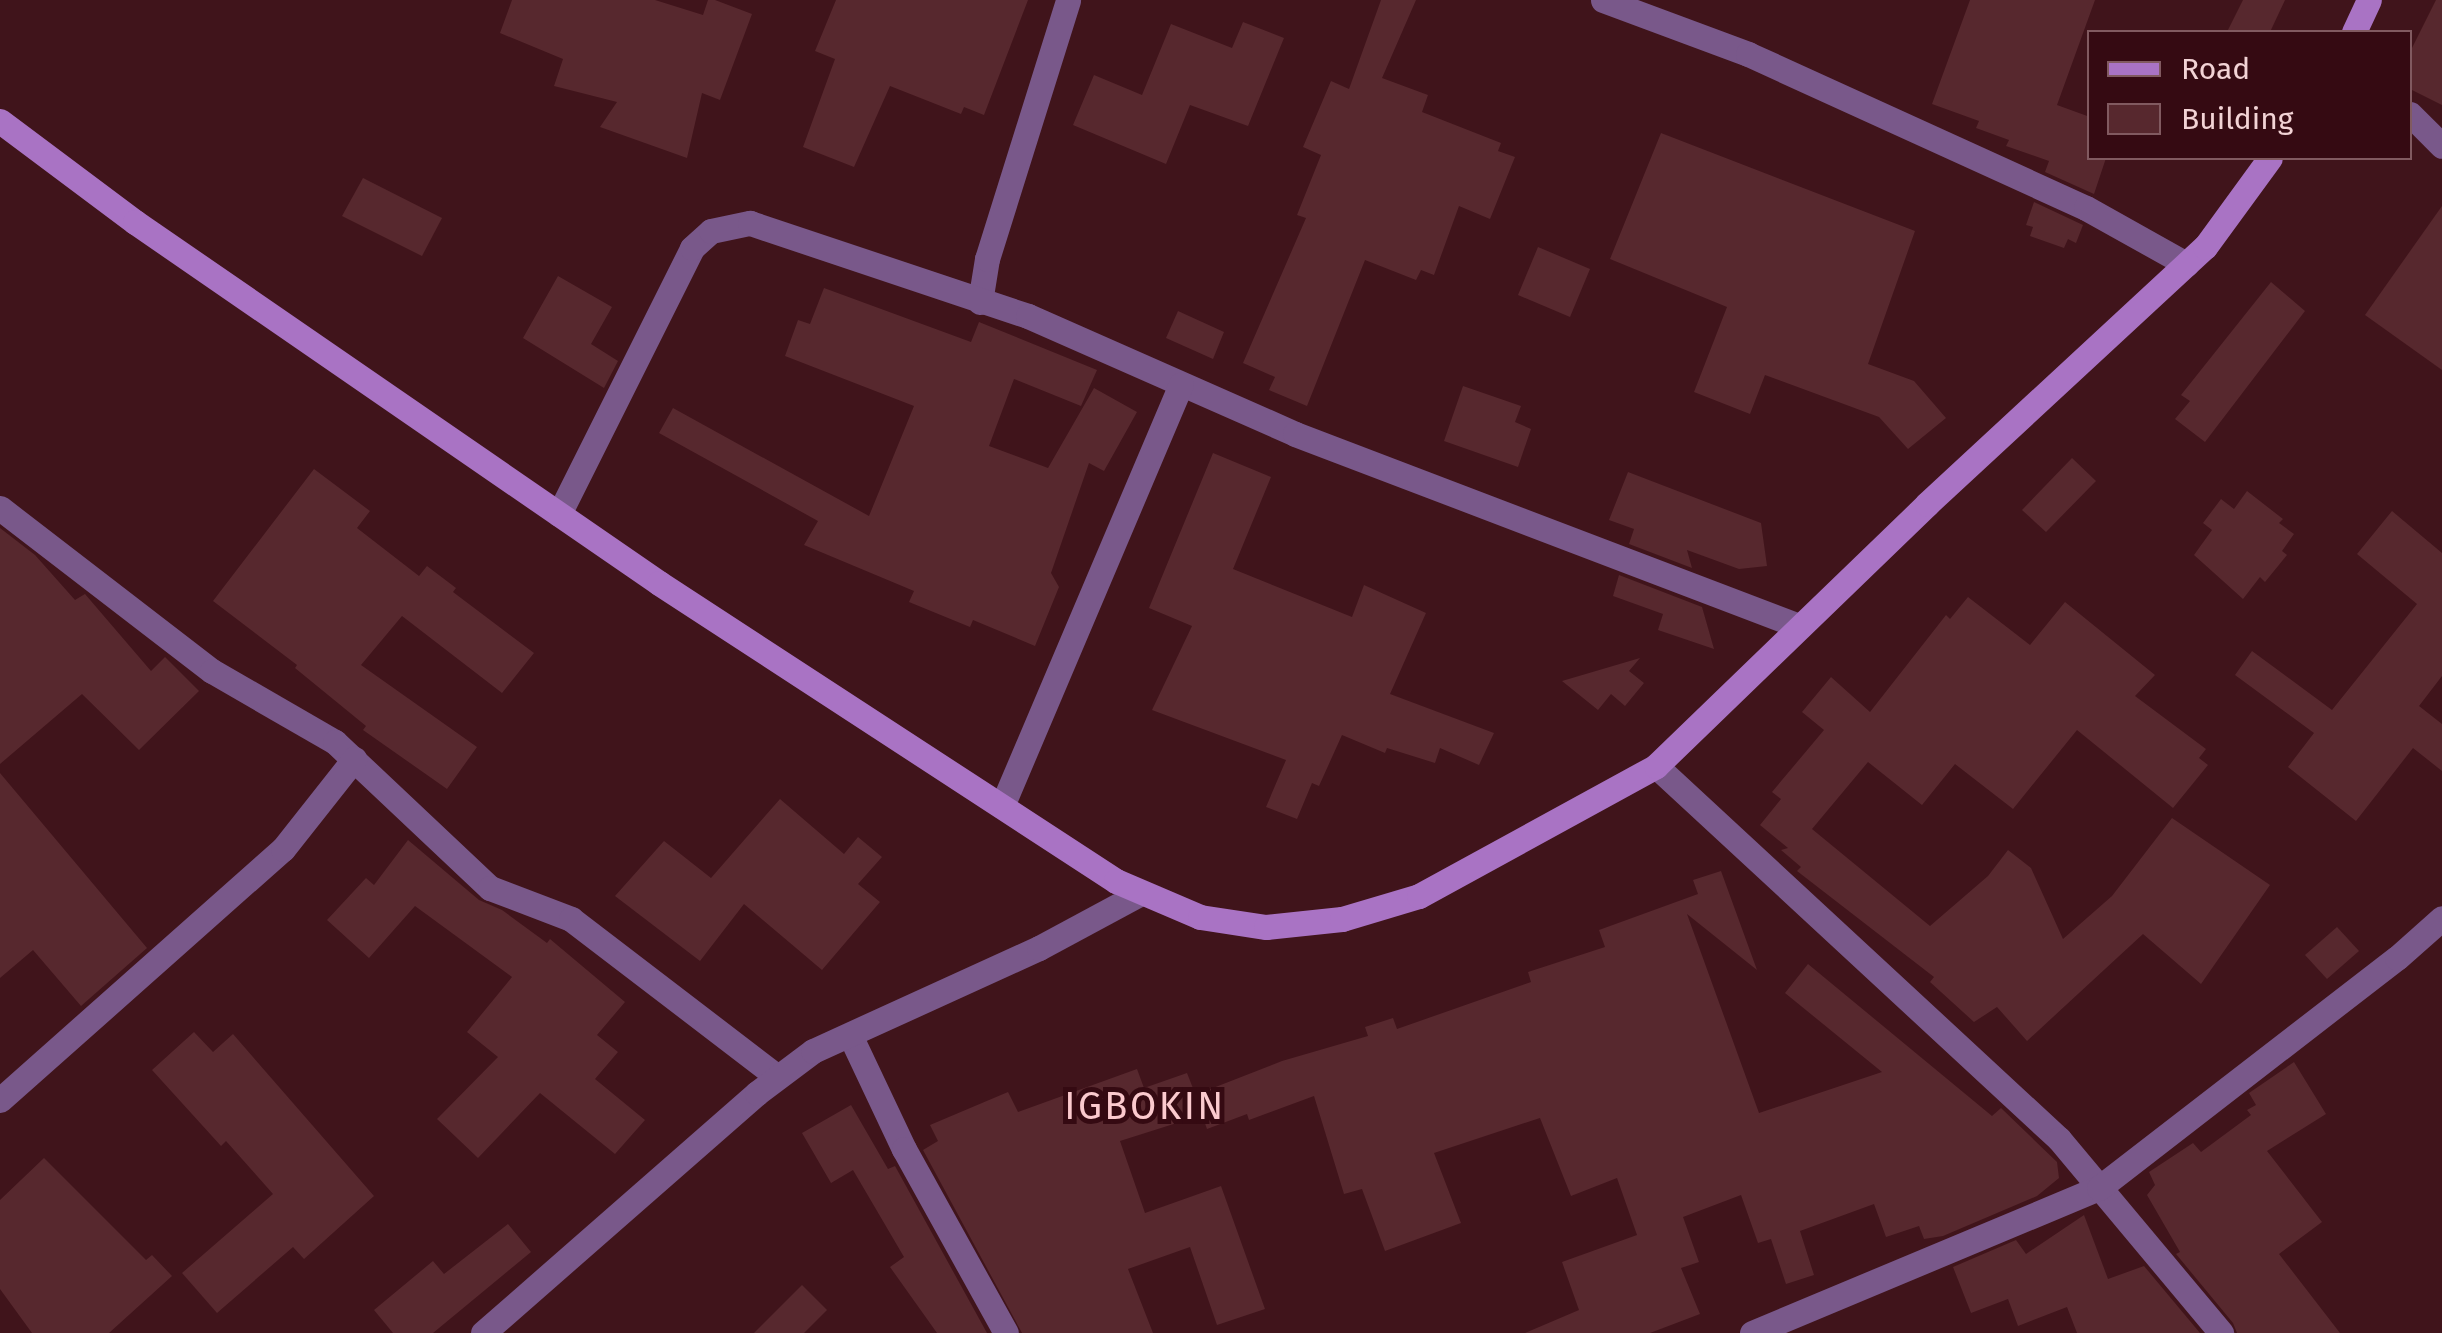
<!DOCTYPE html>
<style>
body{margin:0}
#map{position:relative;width:2442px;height:1333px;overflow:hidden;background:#40141b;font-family:"Fira Sans",sans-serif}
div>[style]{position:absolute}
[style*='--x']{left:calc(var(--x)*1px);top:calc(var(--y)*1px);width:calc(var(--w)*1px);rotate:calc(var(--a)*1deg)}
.building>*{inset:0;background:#57282e}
.minor>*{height:25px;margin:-12.5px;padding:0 12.5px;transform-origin:12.5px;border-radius:12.5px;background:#79588a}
.tertiary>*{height:25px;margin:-12.5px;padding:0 12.5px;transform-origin:12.5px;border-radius:12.5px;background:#79588a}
.secondary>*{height:25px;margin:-12.5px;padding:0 12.5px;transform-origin:12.5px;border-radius:12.5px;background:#a973c4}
span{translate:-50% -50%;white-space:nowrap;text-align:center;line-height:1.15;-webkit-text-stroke:10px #350a12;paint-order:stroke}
.quarter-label{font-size:38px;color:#fbcace;letter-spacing:2.5px}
.legend{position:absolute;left:2087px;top:30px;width:325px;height:130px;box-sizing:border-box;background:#350a12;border:2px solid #815a60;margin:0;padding:12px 18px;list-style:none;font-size:30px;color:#f2d3d5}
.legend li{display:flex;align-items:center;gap:20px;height:50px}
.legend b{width:50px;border:2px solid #815a60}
</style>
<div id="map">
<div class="building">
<i style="clip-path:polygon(512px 0,655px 0,703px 15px,708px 0,715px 0,752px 14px,720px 100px,702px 93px,687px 158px,600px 127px,617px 102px,554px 86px,563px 59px,500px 33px)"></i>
<i style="clip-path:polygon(836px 0,1028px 0,984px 115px,964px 107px,961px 114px,890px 86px,854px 167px,803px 147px,835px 59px,815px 51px)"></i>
<i style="clip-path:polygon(1381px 0,1416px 0,1382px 78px,1428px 95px,1422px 112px,1501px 143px,1498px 151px,1515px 157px,1490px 219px,1459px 206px,1434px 275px,1421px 270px,1416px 280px,1365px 260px,1307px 406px,1269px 390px,1275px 377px,1243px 363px,1306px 218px,1297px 215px,1321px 155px,1303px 147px,1331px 81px,1349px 89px)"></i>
<i style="clip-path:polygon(1970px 0,2095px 0,2057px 105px,2090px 117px,2090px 158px,2106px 158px,2094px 194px,2045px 172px,2049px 161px,2006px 146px,2009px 140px,1976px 128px,1979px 121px,1932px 104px)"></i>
<i style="clip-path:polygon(2243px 0,2285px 0,2270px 32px,2227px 32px)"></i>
<i style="clip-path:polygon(2436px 0,2442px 0,2442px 105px,2410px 89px,2410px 52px)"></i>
<i style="clip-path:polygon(1243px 22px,1284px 38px,1248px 126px,1190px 105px,1166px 164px,1073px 125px,1094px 75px,1142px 95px,1171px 24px,1232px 48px)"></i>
<i style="clip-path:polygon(1661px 133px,1915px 231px,1868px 364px,1914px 381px,1946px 418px,1908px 449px,1879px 417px,1765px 375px,1750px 414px,1694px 392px,1727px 307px,1610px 259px)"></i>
<i style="clip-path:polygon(363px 178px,442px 218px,422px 256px,342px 216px)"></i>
<i style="clip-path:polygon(2034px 202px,2083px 225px,2076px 243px,2068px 239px,2064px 248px,2030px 236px,2033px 227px,2026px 225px)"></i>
<i style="clip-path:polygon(2442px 206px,2442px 370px,2365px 315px)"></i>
<i style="clip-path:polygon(1538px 247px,1590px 269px,1570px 317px,1518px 295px)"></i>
<i style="clip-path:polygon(558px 276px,612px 307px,591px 344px,618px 361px,604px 388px,523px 338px)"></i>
<i style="clip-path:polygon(2271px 282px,2305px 311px,2205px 442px,2175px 419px,2190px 401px,2181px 395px)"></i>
<i style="clip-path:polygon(824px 288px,971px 342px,979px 322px,1097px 370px,1081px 406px,1014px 379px,989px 446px,1048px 468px,1094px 388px,1137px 412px,1104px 471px,1089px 463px,1051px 573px,1059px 587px,1035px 646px,973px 620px,970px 627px,909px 602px,914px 591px,804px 545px,818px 521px,659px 433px,673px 408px,869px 516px,914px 406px,785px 356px,798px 320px,810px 324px)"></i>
<i style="clip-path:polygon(1178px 311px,1224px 332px,1213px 359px,1166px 338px)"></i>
<i style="clip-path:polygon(1463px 386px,1521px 406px,1515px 422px,1531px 429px,1518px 467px,1444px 441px)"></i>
<i style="clip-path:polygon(1213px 453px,1271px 477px,1233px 569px,1352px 617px,1364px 585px,1426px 613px,1390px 694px,1494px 733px,1479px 765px,1440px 748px,1435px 763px,1387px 748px,1385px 753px,1342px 735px,1319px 786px,1312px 783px,1297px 819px,1266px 807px,1286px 760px,1152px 710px,1192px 626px,1149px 608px)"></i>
<i style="clip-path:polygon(2072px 458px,2096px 481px,2046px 532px,2022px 510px)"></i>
<i style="clip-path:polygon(314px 469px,370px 511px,357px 528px,419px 576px,427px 566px,456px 588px,453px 592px,534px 653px,502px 693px,402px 616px,361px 665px,477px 747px,447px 789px,363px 730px,366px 726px,295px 668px,297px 665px,213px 601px)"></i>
<i style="clip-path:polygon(1628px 472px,1761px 523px,1767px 566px,1739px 569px,1687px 550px,1692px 568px,1629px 544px,1634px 529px,1609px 520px)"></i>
<i style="clip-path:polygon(2247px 491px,2283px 519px,2279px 523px,2294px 534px,2282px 551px,2287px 555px,2265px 582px,2260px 577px,2243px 599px,2194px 555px,2212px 530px,2203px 523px,2221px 499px,2234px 509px)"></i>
<i style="clip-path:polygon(2392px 511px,2442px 553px,2442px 676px,2419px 706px,2442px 724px,2442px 771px,2413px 748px,2356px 821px,2288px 767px,2314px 733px,2235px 675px,2252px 651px,2332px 710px,2417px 604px,2357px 554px)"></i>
<i style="clip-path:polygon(0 528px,35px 555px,75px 600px,85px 594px,151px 671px,165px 657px,199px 691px,139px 750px,82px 694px,0 764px)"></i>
<i style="clip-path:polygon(1619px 575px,1702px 607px,1714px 649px,1658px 630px,1663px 614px,1613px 596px)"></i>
<i style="clip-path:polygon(1968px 597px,2030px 645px,2065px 602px,2155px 675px,2135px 696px,2206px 749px,2199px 758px,2208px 765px,2173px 808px,2077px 730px,2013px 809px,1955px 764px,1922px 805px,1868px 762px,1812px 829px,1930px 926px,1988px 876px,2008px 850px,2031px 868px,2063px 939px,2112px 896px,2172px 818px,2270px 885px,2201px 984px,2143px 934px,2027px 1041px,1997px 1007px,1974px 1022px,1930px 982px,1934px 977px,1797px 871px,1801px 867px,1781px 850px,1788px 848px,1760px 825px,1781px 799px,1772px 792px,1824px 730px,1802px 712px,1831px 677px,1870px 712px,1946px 615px,1950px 619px)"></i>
<i style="clip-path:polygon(1640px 658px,1629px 671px,1644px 683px,1625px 706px,1611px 694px,1598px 710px,1562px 681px)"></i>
<i style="clip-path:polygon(0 773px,147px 948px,81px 1006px,33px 950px,0 978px)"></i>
<i style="clip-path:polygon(780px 799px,844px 854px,858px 837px,882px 857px,858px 884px,880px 902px,822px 970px,744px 904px,700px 961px,615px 896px,664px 841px,711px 878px)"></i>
<i style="clip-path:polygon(408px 840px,479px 900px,502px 910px,547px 943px,550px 939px,625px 1002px,597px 1035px,618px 1052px,595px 1079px,645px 1120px,615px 1154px,540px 1093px,478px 1158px,437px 1119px,498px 1057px,467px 1032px,512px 977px,415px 906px,369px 958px,327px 920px,366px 878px,374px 885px)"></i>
<i style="clip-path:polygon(1721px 871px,1757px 970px,1687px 914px,1759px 1113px,1882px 1072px,1785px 993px,1808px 964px,1992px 1116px,2001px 1108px,2057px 1162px,2059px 1178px,2037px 1196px,1943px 1236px,1924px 1239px,1919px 1226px,1886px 1237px,1874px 1204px,1800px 1231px,1814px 1275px,1786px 1284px,1771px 1239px,1758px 1243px,1741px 1195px,1683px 1217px,1699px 1262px,1681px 1268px,1700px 1314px,1650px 1333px,1525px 1333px,1579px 1310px,1562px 1262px,1637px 1235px,1617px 1178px,1571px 1196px,1540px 1118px,1434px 1153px,1461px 1223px,1385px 1251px,1362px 1189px,1344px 1194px,1314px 1096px,1249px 1120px,1247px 1114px,1207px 1129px,1202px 1115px,1120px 1141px,1145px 1213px,1221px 1186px,1265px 1309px,1217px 1325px,1190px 1247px,1128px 1269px,1153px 1333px,1022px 1333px,923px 1150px,938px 1141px,930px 1125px,1008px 1092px,1018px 1112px,1137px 1069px,1144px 1088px,1187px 1073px,1198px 1101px,1195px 1095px,1282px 1061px,1368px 1036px,1365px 1027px,1393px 1018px,1397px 1029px,1531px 982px,1528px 972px,1605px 947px,1599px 930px,1698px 894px,1693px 880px)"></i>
<i style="clip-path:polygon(2337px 927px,2359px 951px,2327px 979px,2305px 955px)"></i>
<i style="clip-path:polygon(194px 1032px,213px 1052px,233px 1034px,374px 1196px,304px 1259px,293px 1247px,217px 1313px,182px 1273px,273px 1194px,226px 1141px,221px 1146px,152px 1070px)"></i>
<i style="clip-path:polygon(2294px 1062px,2326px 1114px,2267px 1151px,2322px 1222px,2279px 1254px,2340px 1333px,2237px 1333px,2233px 1323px,2176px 1254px,2180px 1252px,2147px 1195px,2155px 1185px,2149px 1172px,2193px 1143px,2201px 1152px,2251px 1115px,2247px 1110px,2256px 1105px,2249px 1093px)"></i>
<i style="clip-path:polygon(851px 1105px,888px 1169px,895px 1166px,987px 1333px,937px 1333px,890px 1267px,904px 1257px,853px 1170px,831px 1183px,802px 1133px)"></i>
<i style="clip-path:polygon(44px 1158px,146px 1260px,152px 1255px,172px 1276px,109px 1333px,32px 1333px,0 1289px,0 1200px)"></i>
<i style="clip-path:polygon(2084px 1215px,2108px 1279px,2144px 1266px,2200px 1333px,2077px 1333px,2067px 1307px,2018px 1326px,2008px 1299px,1971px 1313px,1953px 1267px,2016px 1240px,2026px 1254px)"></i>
<i style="clip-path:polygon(508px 1224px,531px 1252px,433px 1333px,393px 1333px,374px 1310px,433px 1261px,444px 1274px)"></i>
<i style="clip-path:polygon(802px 1285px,827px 1310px,804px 1333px,754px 1333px)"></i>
</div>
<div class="minor">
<i style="--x:1603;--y:0;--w:155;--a:20.4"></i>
<i style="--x:1748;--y:54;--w:371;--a:24.5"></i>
<i style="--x:2086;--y:208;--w:115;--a:29.2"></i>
<i style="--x:2410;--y:114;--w:45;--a:45"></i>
<i style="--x:980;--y:302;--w:44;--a:-80.8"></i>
<i style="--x:987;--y:259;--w:271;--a:-72.6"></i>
<i style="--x:0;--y:508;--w:267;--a:37.6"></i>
<i style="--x:212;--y:671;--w:142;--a:30"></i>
<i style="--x:335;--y:742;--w:213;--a:43.3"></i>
<i style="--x:490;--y:888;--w:87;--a:20.9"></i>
<i style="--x:571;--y:919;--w:260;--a:37.4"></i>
<i style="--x:559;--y:514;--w:297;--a:-63.4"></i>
<i style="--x:692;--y:248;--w:25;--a:-42"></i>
<i style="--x:711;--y:231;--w:40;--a:-12"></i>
<i style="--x:750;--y:223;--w:293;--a:18.5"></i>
<i style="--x:1028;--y:316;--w:292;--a:23.8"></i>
<i style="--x:1295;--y:434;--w:539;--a:20.85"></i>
<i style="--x:1656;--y:766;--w:549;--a:42.79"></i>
<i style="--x:2059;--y:1139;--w:253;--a:50.1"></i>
<i style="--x:1002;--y:806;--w:458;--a:-67"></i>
<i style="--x:850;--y:1035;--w:126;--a:64.7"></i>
<i style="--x:904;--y:1149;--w:210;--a:61"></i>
<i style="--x:0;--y:1100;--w:378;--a:-41.6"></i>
<i style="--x:283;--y:849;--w:115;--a:-51.7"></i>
<i style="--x:1752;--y:1333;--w:376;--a:-22.7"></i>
<i style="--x:2099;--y:1188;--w:376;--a:-37.7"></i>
<i style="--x:2397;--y:958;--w:60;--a:-41.6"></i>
</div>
<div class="tertiary">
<i style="--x:483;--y:1333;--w:364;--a:-41.2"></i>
<i style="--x:757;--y:1093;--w:70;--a:-36.9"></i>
<i style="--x:813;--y:1051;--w:248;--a:-24.5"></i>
<i style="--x:1039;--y:948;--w:116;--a:-28.3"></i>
</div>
<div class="secondary">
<i style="--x:2354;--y:32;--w:35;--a:-65"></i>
<i style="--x:0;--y:121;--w:169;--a:36.8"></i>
<i style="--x:135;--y:222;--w:636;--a:34.56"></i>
<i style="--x:659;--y:583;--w:546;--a:33.11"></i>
<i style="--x:1116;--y:881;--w:91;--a:23.2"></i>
<i style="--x:1200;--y:917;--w:67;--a:8.6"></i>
<i style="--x:1266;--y:927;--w:76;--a:-6"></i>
<i style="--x:1342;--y:919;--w:80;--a:-16.6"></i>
<i style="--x:1419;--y:896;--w:270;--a:-28.7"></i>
<i style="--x:1656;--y:766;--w:377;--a:-44"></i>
<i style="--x:1927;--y:504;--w:379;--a:-42.8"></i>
<i style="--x:2205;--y:247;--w:110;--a:-53.9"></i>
</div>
<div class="quarter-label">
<span style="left:1145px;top:1107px">IGBOKIN</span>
</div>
<ul class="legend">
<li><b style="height:12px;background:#a973c4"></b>Road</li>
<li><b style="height:28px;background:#57282e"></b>Building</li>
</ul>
</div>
